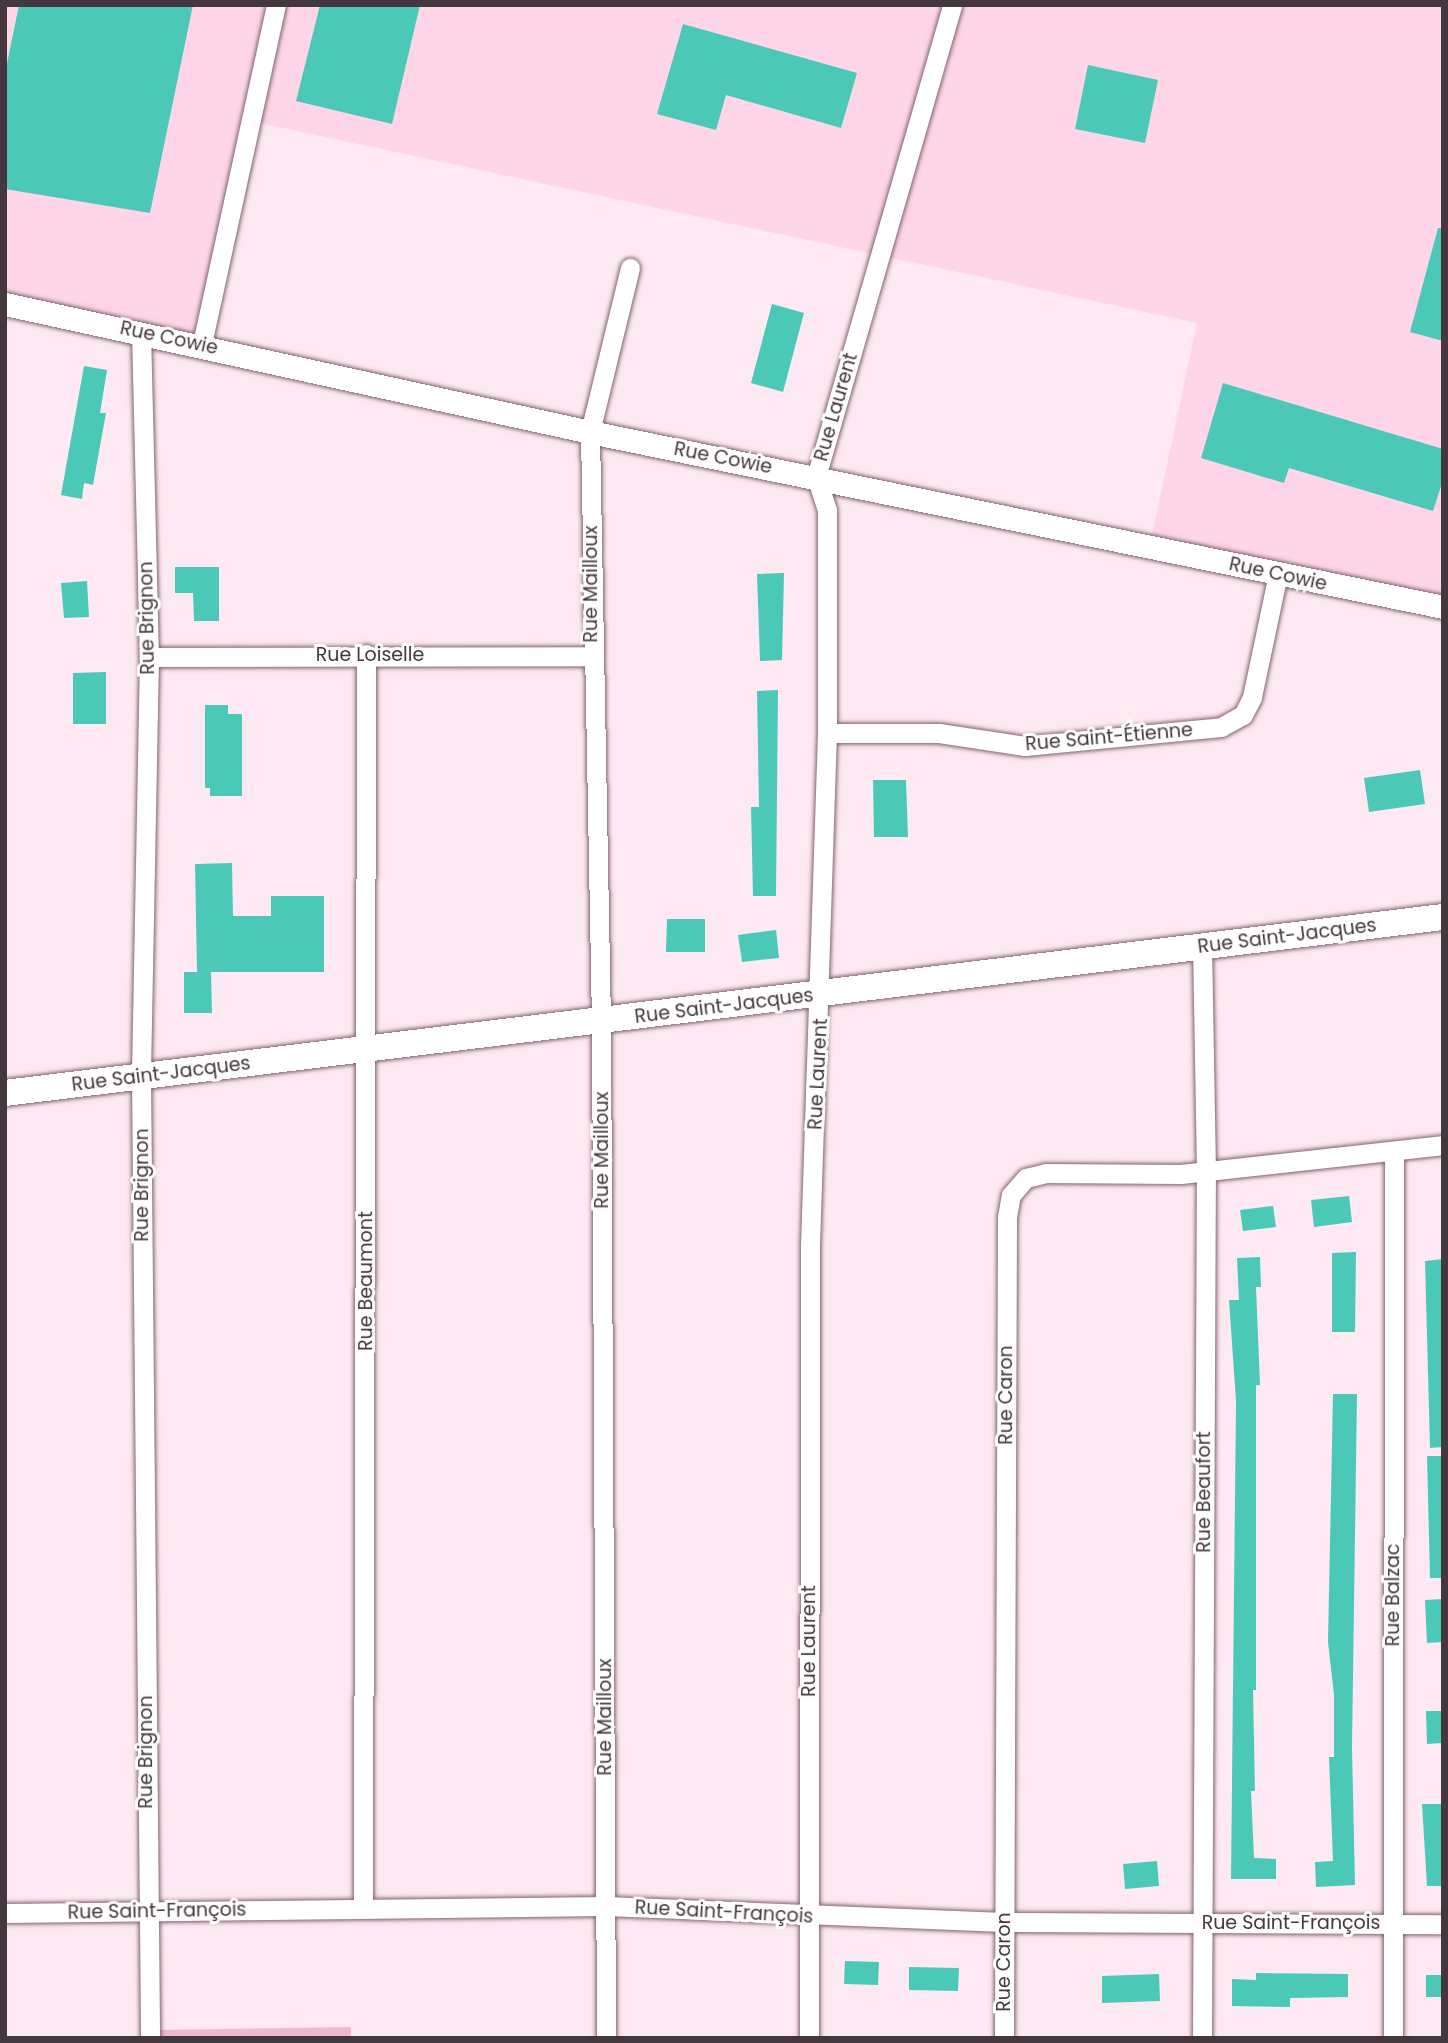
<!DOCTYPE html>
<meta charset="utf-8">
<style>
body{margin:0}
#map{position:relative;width:1448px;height:2043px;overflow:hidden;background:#fde9f2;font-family:Poppins,sans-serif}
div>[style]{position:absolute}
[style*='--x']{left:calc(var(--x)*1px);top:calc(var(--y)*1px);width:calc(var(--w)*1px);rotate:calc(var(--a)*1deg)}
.built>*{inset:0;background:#fed6e7}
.green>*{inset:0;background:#efb9d1}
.building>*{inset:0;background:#4cc9b6}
.roads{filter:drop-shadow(0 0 2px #806370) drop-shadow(0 0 2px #806370)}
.minor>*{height:19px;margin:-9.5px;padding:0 9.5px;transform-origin:9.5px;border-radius:9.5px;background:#fff}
.tertiary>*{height:23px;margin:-11.5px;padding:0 11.5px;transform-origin:11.5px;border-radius:11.5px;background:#fff}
.secondary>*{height:26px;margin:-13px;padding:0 13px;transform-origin:13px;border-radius:13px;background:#fff}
span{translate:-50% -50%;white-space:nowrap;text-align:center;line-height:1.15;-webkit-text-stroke:6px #fdfdfd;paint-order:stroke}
.street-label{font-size:19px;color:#44373d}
.frame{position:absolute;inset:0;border:7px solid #44373d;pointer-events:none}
</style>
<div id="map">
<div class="built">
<i style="clip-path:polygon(5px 5px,1443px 5px,1443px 596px,1152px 535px,1197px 323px,250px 121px,202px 344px,5px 304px)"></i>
</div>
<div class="green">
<i style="clip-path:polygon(351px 2027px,351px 2038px,160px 2038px,160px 2030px)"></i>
</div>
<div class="building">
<i style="clip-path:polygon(19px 5px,193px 5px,150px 213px,5px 189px,5px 73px)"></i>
<i style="clip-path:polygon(320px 5px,420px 5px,392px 124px,296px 101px)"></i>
<i style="clip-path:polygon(683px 24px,857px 73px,841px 128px,726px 95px,716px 130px,657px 114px)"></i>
<i style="clip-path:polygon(1088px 65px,1158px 80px,1145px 143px,1075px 129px)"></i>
<i style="clip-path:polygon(1438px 228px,1443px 228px,1443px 341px,1410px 332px)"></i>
<i style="clip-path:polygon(772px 304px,804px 313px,783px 392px,751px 383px)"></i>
<i style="clip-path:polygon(84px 366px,107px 370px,100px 413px,106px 413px,93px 485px,84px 483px,82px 499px,61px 495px)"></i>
<i style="clip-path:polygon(1223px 383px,1443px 449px,1443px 480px,1433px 511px,1289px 468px,1284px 483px,1201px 458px)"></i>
<i style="clip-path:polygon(175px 567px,219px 567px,219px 621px,194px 621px,193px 593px,175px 593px)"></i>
<i style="clip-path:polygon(784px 573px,782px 660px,760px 661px,757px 574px)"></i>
<i style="clip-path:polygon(87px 581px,89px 617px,64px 618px,61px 583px)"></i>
<i style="clip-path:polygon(106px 672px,106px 724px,73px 724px,73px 673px)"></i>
<i style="clip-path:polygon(778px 690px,776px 896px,753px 896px,751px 807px,759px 807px,757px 691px)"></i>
<i style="clip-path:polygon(205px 705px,228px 705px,228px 714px,242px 714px,242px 796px,210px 796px,210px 788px,205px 788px)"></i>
<i style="clip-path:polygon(1420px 770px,1425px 804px,1369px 812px,1364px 778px)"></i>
<i style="clip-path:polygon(873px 780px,906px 780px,908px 837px,874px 837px)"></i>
<i style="clip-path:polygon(232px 863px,233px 916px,271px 916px,271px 896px,324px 896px,324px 972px,211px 972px,212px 1013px,184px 1013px,184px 972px,197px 972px,195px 864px)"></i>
<i style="clip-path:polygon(667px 919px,705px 919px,705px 952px,666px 952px)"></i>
<i style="clip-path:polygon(776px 930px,779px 958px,742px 962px,738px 935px)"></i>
<i style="clip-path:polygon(1349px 1196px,1352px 1222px,1314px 1227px,1311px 1200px)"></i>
<i style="clip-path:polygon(1273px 1206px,1276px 1227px,1243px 1231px,1240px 1210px)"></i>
<i style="clip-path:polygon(1356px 1252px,1355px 1332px,1332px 1332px,1332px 1253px)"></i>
<i style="clip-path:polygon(1260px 1257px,1261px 1287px,1256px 1287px,1260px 1385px,1256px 1385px,1256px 1690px,1253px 1690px,1255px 1791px,1251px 1791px,1254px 1858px,1276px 1859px,1276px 1879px,1231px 1879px,1236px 1401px,1229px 1300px,1239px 1300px,1237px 1258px)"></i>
<i style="clip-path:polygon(1443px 1259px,1443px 1447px,1430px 1448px,1425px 1261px)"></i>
<i style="clip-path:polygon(1333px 1394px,1357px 1394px,1352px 1747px,1355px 1885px,1316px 1887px,1315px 1862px,1333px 1861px,1329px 1757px,1334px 1757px,1334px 1695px,1328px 1642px)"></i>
<i style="clip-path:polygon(1427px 1456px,1443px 1456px,1443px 1578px,1430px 1578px)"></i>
<i style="clip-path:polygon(1443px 1599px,1443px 1642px,1427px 1643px,1425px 1600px)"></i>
<i style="clip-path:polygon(1426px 1711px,1443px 1711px,1443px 1743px,1427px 1744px)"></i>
<i style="clip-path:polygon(1422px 1804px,1443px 1804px,1443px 1886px,1427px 1886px)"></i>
<i style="clip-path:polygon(1157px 1861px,1159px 1886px,1125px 1889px,1123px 1864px)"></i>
<i style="clip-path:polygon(845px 1961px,879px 1962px,878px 1985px,844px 1984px)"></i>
<i style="clip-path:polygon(909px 1967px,959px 1968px,958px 1991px,909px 1990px)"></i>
<i style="clip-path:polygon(1256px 1973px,1348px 1974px,1348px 1997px,1290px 1998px,1290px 2007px,1232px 2006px,1232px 1979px,1256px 1980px)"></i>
<i style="clip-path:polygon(1159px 1974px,1160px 2001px,1102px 2003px,1102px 1976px)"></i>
<i style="clip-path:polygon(1426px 1975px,1443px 1975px,1443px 1997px,1426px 1997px)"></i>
</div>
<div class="roads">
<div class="minor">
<i style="--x:141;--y:332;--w:325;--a:88.6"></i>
<i style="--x:149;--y:657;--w:418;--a:91.1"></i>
<i style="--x:141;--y:1075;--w:963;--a:89.46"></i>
<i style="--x:202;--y:344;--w:347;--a:-77.7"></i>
<i style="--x:149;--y:657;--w:442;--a:-0.1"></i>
<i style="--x:827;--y:733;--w:112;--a:0"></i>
<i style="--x:939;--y:733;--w:87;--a:8.6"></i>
<i style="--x:1025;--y:746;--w:197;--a:-5.5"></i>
<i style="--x:1221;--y:727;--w:25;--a:-29"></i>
<i style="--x:1243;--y:715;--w:20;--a:-63"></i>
<i style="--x:1252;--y:697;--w:126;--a:-78.1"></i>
<i style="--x:363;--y:1908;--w:1254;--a:-89.86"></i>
<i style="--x:5;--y:1913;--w:601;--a:-0.67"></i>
<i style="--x:606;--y:1906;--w:398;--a:2.3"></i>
<i style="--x:1004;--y:1922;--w:439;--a:0.3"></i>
<i style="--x:606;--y:2038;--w:1016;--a:-90.28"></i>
<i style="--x:601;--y:1022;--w:590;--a:-91.07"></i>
<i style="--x:590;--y:432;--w:169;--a:-76.3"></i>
<i style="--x:809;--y:2038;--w:793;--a:-89.93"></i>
<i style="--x:810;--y:1245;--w:512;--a:-88.1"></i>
<i style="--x:827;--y:733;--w:223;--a:-90"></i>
<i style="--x:827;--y:510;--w:35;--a:-108"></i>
<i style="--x:816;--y:477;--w:491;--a:-73.9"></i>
<i style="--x:1004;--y:2038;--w:821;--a:-89.79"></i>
<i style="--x:1007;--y:1217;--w:22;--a:-80"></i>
<i style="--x:1011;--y:1195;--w:23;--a:-49"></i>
<i style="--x:1026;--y:1178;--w:21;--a:-14"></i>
<i style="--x:1046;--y:1173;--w:135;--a:0.4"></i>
<i style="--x:1181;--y:1174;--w:264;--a:-6.3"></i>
<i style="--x:1202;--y:2038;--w:866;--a:-89.74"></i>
<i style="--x:1206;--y:1172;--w:226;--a:-91"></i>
<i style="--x:1393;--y:2038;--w:886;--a:-89.94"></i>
</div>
<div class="tertiary">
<i style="--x:5;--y:304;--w:599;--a:12.34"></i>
<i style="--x:590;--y:432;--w:871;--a:11.59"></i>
</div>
<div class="secondary">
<i style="--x:5;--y:1093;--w:1449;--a:-6.98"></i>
</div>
</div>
<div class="street-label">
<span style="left:169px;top:338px;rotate:12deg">Rue Cowie</span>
<span style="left:836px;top:407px;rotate:-74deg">Rue Laurent</span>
<span style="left:723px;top:458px;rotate:11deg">Rue Cowie</span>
<span style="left:1278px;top:574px;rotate:12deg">Rue Cowie</span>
<span style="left:591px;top:584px;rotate:-90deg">Rue Mailloux</span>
<span style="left:147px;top:618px;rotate:-91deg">Rue Brignon</span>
<span style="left:370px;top:655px">Rue Loiselle</span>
<span style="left:1109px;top:737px;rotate:-5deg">Rue Saint-Étienne</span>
<span style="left:1287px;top:936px;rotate:-7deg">Rue Saint-Jacques</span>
<span style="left:724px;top:1006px;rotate:-7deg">Rue Saint-Jacques</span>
<span style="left:161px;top:1074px;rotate:-7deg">Rue Saint-Jacques</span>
<span style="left:818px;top:1074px;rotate:-87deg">Rue Laurent</span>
<span style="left:602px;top:1150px;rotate:-90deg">Rue Mailloux</span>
<span style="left:142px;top:1185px;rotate:-90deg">Rue Brignon</span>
<span style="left:366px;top:1281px;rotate:-90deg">Rue Beaumont</span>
<span style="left:1006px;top:1395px;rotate:-90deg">Rue Caron</span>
<span style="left:1204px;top:1492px;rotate:-90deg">Rue Beaufort</span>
<span style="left:1393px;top:1595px;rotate:-90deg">Rue Balzac</span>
<span style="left:809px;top:1641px;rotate:-90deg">Rue Laurent</span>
<span style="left:605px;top:1717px;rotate:-90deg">Rue Mailloux</span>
<span style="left:146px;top:1752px;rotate:-90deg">Rue Brignon</span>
<span style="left:157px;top:1911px;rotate:-1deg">Rue Saint-François</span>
<span style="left:724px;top:1912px;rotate:3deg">Rue Saint-François</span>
<span style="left:1291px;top:1923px">Rue Saint-François</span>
<span style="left:1004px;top:1962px;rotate:-90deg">Rue Caron</span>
</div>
<div class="frame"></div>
</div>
